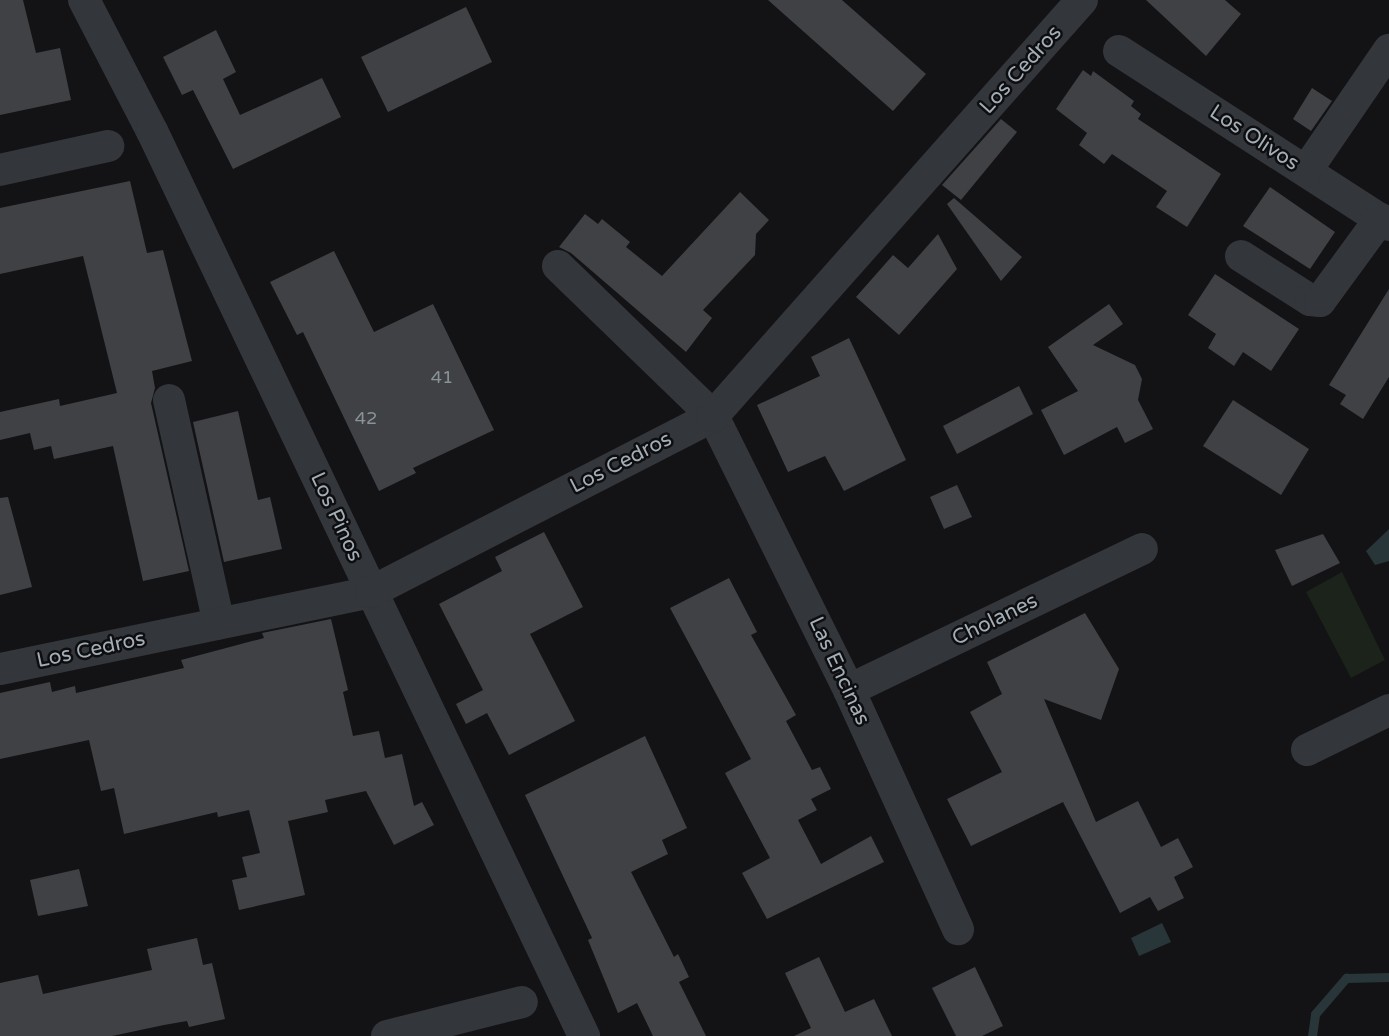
<!DOCTYPE html>
<style>
body{margin:0}
#map{position:relative;width:1389px;height:1036px;overflow:hidden;background:#131315;font-family:"Varela Round",sans-serif}
div>[style]{position:absolute}
[style*='--x']{left:calc(var(--x)*1px);top:calc(var(--y)*1px);width:calc(var(--w)*1px);rotate:calc(var(--a)*1deg)}
.green>*{inset:0;background:#1b231a}
.water>*{inset:0;background:#28363a}
.stream>*{height:9px;margin:-4.5px;padding:0 4.5px;transform-origin:4.5px;border-radius:4.5px;background:#28363a}
.building>*{inset:0;background:#3f4145}
.street>*{height:32px;margin:-16px;padding:0 16px;transform-origin:16px;border-radius:16px;background:#33363a}
span{translate:-50% -50%;white-space:nowrap;text-align:center;line-height:1.15;-webkit-text-stroke:5px #0e0e10;paint-order:stroke}
.number-label{font-size:18px;color:#8a939a}
.number-label span{-webkit-text-stroke-width:0}
.street-label{font-size:21px;color:#a3aeb7}
</style>
<div id="map">
<div class="green">
<i style="clip-path:polygon(1342px 572px,1385px 660px,1351px 678px,1306px 592px)"></i>
</div>
<div class="water">
<i style="clip-path:polygon(1389px 529px,1389px 561px,1375px 565px,1366px 551px)"></i>
<i style="clip-path:polygon(1162px 923px,1171px 942px,1139px 956px,1131px 938px)"></i>
</div>
<div class="stream">
<i style="--x:1312;--y:1036;--w:22;--a:-82"></i>
<i style="--x:1315;--y:1014;--w:48;--a:-49.3"></i>
<i style="--x:1346;--y:978;--w:43;--a:-1.3"></i>
</div>
<div class="building">
<i style="clip-path:polygon(0 0,23px 0,36px 53px,60px 48px,71px 100px,0 115px)"></i>
<i style="clip-path:polygon(768px 0,842px 0,926px 74px,893px 111px)"></i>
<i style="clip-path:polygon(1146px 0,1225px 0,1241px 14px,1206px 56px)"></i>
<i style="clip-path:polygon(466px 7px,492px 62px,388px 112px,361px 57px)"></i>
<i style="clip-path:polygon(216px 30px,236px 72px,223px 79px,240px 115px,322px 78px,341px 117px,233px 169px,193px 90px,182px 95px,163px 57px)"></i>
<i style="clip-path:polygon(1083px 70px,1091px 76px,1093px 71px,1134px 101px,1131px 106px,1141px 114px,1138px 119px,1221px 174px,1187px 227px,1156px 207px,1167px 191px,1112px 154px,1104px 164px,1079px 145px,1087px 133px,1056px 109px)"></i>
<i style="clip-path:polygon(1312px 88px,1332px 101px,1311px 131px,1293px 119px)"></i>
<i style="clip-path:polygon(1001px 119px,1017px 132px,961px 200px,942px 185px)"></i>
<i style="clip-path:polygon(130px 181px,147px 253px,163px 250px,192px 361px,152px 371px,155px 388px,151px 403px,189px 571px,143px 581px,113px 446px,54px 459px,51px 446px,34px 450px,30px 433px,0 440px,0 412px,59px 399px,60px 406px,117px 393px,83px 256px,0 274px,0 208px)"></i>
<i style="clip-path:polygon(1270px 187px,1335px 232px,1310px 269px,1243px 226px)"></i>
<i style="clip-path:polygon(740px 192px,769px 220px,756px 234px,755px 255px,703px 310px,712px 318px,686px 352px,571px 253px,559px 247px,585px 214px,598px 224px,602px 219px,630px 242px,626px 247px,662px 276px)"></i>
<i style="clip-path:polygon(954px 198px,1022px 257px,1001px 281px,947px 204px)"></i>
<i style="clip-path:polygon(938px 234px,957px 269px,899px 335px,856px 297px,893px 255px,908px 268px)"></i>
<i style="clip-path:polygon(334px 251px,374px 332px,433px 304px,494px 430px,413px 468px,416px 473px,379px 491px,303px 332px,297px 335px,270px 282px)"></i>
<i style="clip-path:polygon(1215px 274px,1299px 329px,1271px 371px,1243px 352px,1234px 366px,1208px 348px,1216px 334px,1188px 315px)"></i>
<i style="clip-path:polygon(1389px 289px,1389px 377px,1363px 419px,1340px 404px,1346px 395px,1329px 385px)"></i>
<i style="clip-path:polygon(1109px 304px,1123px 324px,1093px 345px,1135px 365px,1142px 379px,1138px 400px,1153px 429px,1125px 443px,1117px 427px,1064px 455px,1041px 410px,1078px 391px,1048px 347px)"></i>
<i style="clip-path:polygon(849px 338px,906px 460px,844px 491px,825px 456px,788px 472px,757px 405px,820px 376px,811px 357px)"></i>
<i style="clip-path:polygon(1019px 386px,1033px 414px,957px 454px,943px 426px)"></i>
<i style="clip-path:polygon(1233px 400px,1309px 449px,1281px 495px,1203px 446px)"></i>
<i style="clip-path:polygon(238px 411px,258px 500px,270px 497px,282px 549px,224px 562px,193px 422px)"></i>
<i style="clip-path:polygon(957px 485px,972px 517px,944px 529px,930px 497px)"></i>
<i style="clip-path:polygon(8px 497px,32px 587px,0 595px,0 498px)"></i>
<i style="clip-path:polygon(544px 532px,583px 607px,530px 634px,575px 721px,509px 755px,487px 713px,466px 724px,456px 704px,483px 690px,439px 604px,502px 571px,495px 557px)"></i>
<i style="clip-path:polygon(1323px 534px,1340px 563px,1292px 586px,1275px 550px)"></i>
<i style="clip-path:polygon(729px 578px,757px 632px,751px 635px,796px 715px,786px 721px,812px 770px,820px 767px,831px 789px,811px 799px,817px 810px,798px 820px,821px 864px,871px 836px,884px 862px,767px 919px,742px 873px,770px 858px,725px 773px,751px 759px,670px 608px)"></i>
<i style="clip-path:polygon(1085px 613px,1119px 669px,1101px 720px,1044px 699px,1096px 822px,1138px 801px,1161px 847px,1178px 838px,1193px 867px,1174px 877px,1184px 898px,1158px 911px,1150px 897px,1120px 913px,1063px 802px,971px 846px,947px 799px,1002px 772px,970px 712px,1002px 694px,987px 662px)"></i>
<i style="clip-path:polygon(331px 619px,348px 690px,343px 692px,353px 736px,379px 731px,385px 758px,402px 754px,414px 806px,422px 802px,434px 825px,394px 845px,366px 791px,325px 800px,328px 812px,288px 821px,305px 895px,239px 910px,232px 880px,247px 877px,242px 857px,260px 853px,249px 810px,218px 817px,217px 812px,124px 834px,114px 788px,101px 791px,89px 740px,0 759px,0 693px,50px 682px,52px 692px,75px 686px,76px 693px,184px 668px,181px 660px,264px 638px,262px 633px)"></i>
<i style="clip-path:polygon(645px 736px,687px 828px,662px 840px,668px 854px,631px 872px,674px 957px,678px 954px,689px 977px,679px 982px,706px 1036px,653px 1036px,637px 1003px,618px 1013px,588px 940px,592px 938px,525px 795px)"></i>
<i style="clip-path:polygon(79px 869px,88px 906px,38px 916px,30px 880px)"></i>
<i style="clip-path:polygon(197px 938px,203px 965px,212px 963px,225px 1019px,189px 1027px,187px 1021px,164px 1025px,112px 1036px,0 1036px,0 983px,38px 975px,43px 994px,152px 970px,147px 949px)"></i>
<i style="clip-path:polygon(819px 957px,845px 1012px,874px 999px,892px 1036px,794px 1036px,811px 1028px,785px 973px)"></i>
<i style="clip-path:polygon(975px 967px,1003px 1026px,982px 1036px,956px 1036px,932px 988px)"></i>
</div>
<div class="street">
<i style="--x:84;--y:0;--w:148;--a:62.6"></i>
<i style="--x:152;--y:131;--w:1003;--a:64.48"></i>
<i style="--x:1119;--y:51;--w:321;--a:32.8"></i>
<i style="--x:0;--y:170;--w:111;--a:-12.5"></i>
<i style="--x:1306;--y:171;--w:147;--a:-55.6"></i>
<i style="--x:1241;--y:256;--w:82;--a:32.5"></i>
<i style="--x:1310;--y:300;--w:10;--a:6"></i>
<i style="--x:1320;--y:301;--w:102;--a:-53.8"></i>
<i style="--x:558;--y:266;--w:216;--a:44.1"></i>
<i style="--x:713;--y:416;--w:306;--a:63.6"></i>
<i style="--x:849;--y:690;--w:263;--a:65.5"></i>
<i style="--x:169;--y:400;--w:229;--a:77.4"></i>
<i style="--x:0;--y:669;--w:379;--a:-11.7"></i>
<i style="--x:371;--y:592;--w:385;--a:-27.2"></i>
<i style="--x:713;--y:416;--w:556;--a:-48.43"></i>
<i style="--x:849;--y:690;--w:325;--a:-25.7"></i>
<i style="--x:1307;--y:750;--w:91;--a:-26"></i>
<i style="--x:387;--y:1036;--w:139;--a:-14.1"></i>
</div>
<div class="number-label">
<span style="left:442px;top:377px">41</span>
<span style="left:366px;top:418px">42</span>
</div>
<div class="street-label">
<span style="left:1021px;top:70px;rotate:-48deg">Los Cedros</span>
<span style="left:1254px;top:138px;rotate:33deg">Los Olivos</span>
<span style="left:621px;top:463px;rotate:-27deg">Los Cedros</span>
<span style="left:336px;top:517px;rotate:65deg">Los Pinos</span>
<span style="left:995px;top:620px;rotate:-26deg">Cholanes</span>
<span style="left:91px;top:650px;rotate:-12deg">Los Cedros</span>
<span style="left:839px;top:671px;rotate:65deg">Las Encinas</span>
</div>
</div>
